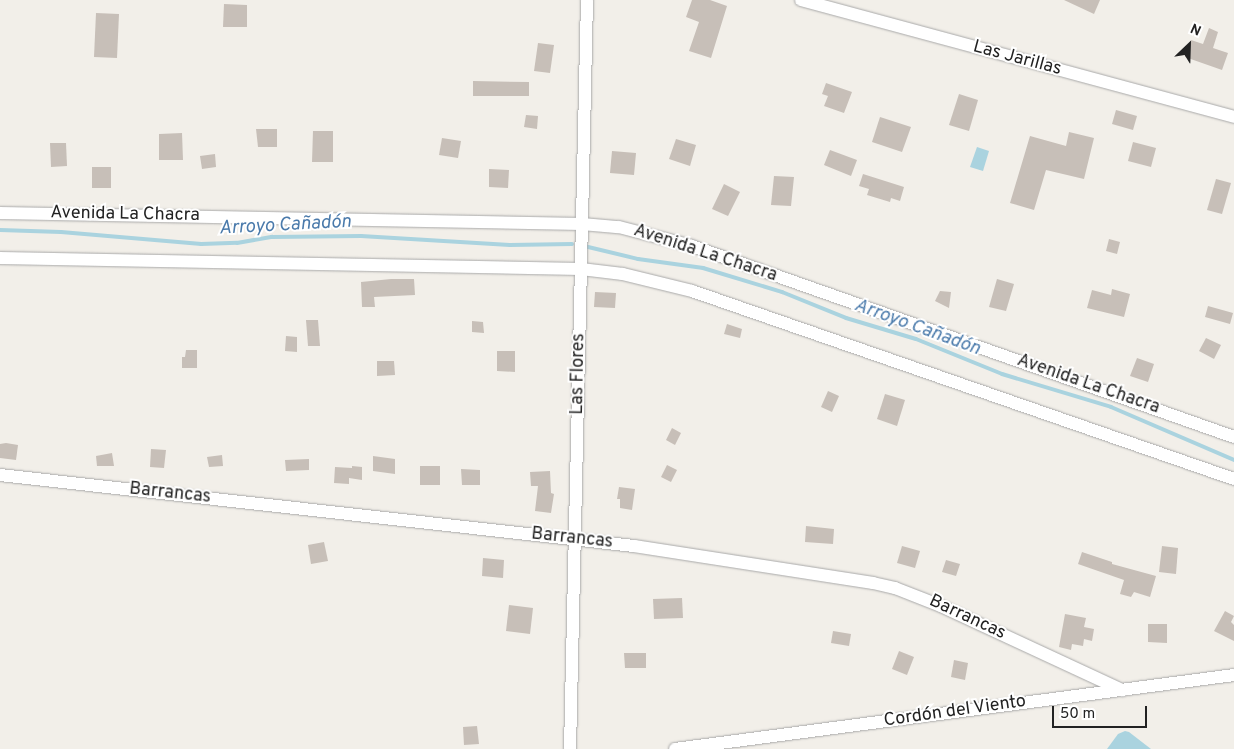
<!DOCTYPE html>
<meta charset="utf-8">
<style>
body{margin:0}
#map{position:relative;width:1234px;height:749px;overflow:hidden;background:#f2efe9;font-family:Overpass,sans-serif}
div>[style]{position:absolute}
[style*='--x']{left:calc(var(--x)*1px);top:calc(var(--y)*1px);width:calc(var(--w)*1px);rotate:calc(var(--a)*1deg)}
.water>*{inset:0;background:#aad3df}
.stream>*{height:4px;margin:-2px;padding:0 2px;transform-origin:2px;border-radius:2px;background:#aad3df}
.building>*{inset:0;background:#c7bfb8}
.roads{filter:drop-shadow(0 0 1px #a9a9a9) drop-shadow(0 0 1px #a9a9a9)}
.minor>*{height:12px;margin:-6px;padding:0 6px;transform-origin:6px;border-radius:6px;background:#fff}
span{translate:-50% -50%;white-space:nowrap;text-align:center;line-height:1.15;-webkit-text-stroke:4px #fff;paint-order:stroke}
.street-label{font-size:18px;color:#222}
.water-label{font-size:19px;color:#4a7aab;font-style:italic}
.north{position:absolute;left:1164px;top:20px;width:50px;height:50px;-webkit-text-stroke:4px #fff;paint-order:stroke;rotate:24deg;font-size:14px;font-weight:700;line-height:20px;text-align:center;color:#222}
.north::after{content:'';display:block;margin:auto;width:18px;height:22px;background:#222;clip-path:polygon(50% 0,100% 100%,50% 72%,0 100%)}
.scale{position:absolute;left:1052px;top:706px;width:95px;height:22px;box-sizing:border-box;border:2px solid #222;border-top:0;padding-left:6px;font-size:15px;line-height:18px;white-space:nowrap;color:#222;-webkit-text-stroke:4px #fff;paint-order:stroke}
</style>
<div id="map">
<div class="water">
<i style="clip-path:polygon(977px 147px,989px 151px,983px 171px,970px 167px)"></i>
<i style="clip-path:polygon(1125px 731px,1129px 732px,1151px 749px,1107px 749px,1118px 734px)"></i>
</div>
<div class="stream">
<i style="--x:0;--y:230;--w:61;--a:1.9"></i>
<i style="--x:61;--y:232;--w:141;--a:4.9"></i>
<i style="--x:201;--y:244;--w:36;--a:-2"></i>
<i style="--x:237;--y:243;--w:36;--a:-10"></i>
<i style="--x:272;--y:237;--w:89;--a:-0.6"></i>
<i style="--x:361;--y:236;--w:149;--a:3.5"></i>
<i style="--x:510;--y:245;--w:62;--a:-0.9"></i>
<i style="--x:584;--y:246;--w:56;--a:13.5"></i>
<i style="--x:638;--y:259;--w:66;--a:7.9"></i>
<i style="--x:703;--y:268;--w:83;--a:16.9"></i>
<i style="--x:782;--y:292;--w:69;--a:22.1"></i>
<i style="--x:846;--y:318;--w:73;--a:16.7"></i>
<i style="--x:916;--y:339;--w:93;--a:22.1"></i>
<i style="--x:1002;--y:374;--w:114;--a:16.8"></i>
<i style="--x:1111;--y:407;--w:134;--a:23.3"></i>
</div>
<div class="building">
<i style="clip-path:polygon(692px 0,710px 0,727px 6px,711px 58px,689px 51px,699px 22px,686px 17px)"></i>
<i style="clip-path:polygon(1064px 0,1100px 0,1094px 14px)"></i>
<i style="clip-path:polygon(224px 4px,247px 5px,247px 27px,223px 27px)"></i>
<i style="clip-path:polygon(96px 13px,119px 14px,117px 58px,94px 57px)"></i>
<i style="clip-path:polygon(1209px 28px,1218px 32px,1213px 48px,1228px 53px,1222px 70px,1185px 57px,1191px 40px,1203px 44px)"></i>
<i style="clip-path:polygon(538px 43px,554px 45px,550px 73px,534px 71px)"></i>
<i style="clip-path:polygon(473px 81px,529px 82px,529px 96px,473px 96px)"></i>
<i style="clip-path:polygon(826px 83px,852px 92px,844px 113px,824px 106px,828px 96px,822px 94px)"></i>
<i style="clip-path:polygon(959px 94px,978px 100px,969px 131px,949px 125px)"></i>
<i style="clip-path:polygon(1116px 110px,1137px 116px,1133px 130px,1112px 124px)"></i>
<i style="clip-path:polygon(526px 115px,538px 116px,537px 129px,524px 127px)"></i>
<i style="clip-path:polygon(880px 117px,911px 127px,902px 152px,872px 142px)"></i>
<i style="clip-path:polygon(256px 129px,277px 129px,277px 147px,258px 147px)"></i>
<i style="clip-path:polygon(313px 131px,333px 131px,333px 162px,312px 162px)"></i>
<i style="clip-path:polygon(1069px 132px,1094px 138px,1084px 179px,1046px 170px,1034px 210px,1010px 203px,1030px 136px,1066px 146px)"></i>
<i style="clip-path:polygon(182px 133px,183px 160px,159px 160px,159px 134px)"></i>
<i style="clip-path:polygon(442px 138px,461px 141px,458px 158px,439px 155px)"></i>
<i style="clip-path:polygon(676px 139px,696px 145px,690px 166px,669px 159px)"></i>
<i style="clip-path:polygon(1133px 142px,1156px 148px,1151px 167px,1128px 161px)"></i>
<i style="clip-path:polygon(50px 143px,66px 143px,67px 166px,51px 167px)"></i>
<i style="clip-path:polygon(830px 150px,857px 160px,851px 176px,824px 165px)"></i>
<i style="clip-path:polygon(612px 151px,636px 153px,634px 175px,610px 173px)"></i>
<i style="clip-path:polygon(215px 154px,216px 167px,202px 169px,200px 156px)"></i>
<i style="clip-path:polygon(92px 167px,111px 167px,111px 188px,92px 188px)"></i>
<i style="clip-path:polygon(489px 169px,509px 170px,508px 188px,489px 187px)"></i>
<i style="clip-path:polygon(863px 174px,904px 187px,900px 201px,891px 198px,890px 202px,867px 195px,869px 189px,859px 186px)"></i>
<i style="clip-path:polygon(774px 176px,794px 177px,791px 206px,771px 205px)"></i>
<i style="clip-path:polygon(1216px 179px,1231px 183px,1222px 214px,1207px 210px)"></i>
<i style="clip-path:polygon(724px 184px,740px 192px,728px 216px,712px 209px)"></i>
<i style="clip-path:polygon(1109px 239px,1120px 242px,1117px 254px,1106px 251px)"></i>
<i style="clip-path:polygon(391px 279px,414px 279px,415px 295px,374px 297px,375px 307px,362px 307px,361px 282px)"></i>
<i style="clip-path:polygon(997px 279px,1014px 284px,1006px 311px,989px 307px)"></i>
<i style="clip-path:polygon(1112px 289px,1130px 294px,1124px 317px,1087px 308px,1092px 290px,1111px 295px)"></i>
<i style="clip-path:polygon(940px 291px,951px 292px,949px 308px,935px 301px)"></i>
<i style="clip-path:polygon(595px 292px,616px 293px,615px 308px,594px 307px)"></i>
<i style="clip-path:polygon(1208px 306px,1233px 313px,1230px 324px,1205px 317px)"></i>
<i style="clip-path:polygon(306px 320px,318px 320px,320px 346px,308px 346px)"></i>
<i style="clip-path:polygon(472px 321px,483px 322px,484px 333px,472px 332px)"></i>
<i style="clip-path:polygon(727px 324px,742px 329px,740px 338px,724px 334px)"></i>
<i style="clip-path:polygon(286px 336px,297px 337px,297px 352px,285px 351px)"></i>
<i style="clip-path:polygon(1206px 338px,1221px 345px,1214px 359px,1199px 351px)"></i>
<i style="clip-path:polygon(186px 350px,197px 350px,197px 368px,182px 368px,182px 357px,185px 357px)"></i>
<i style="clip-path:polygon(497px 351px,515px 351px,515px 372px,497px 371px)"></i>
<i style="clip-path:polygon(1137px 358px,1154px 364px,1148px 382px,1130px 376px)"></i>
<i style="clip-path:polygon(377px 361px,394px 361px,395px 375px,377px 376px)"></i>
<i style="clip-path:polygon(828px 391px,839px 396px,832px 412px,821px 407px)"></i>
<i style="clip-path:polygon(885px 394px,905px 400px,897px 426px,877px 419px)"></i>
<i style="clip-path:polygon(672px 428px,681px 433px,675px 445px,666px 440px)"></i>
<i style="clip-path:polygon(6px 443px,18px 445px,16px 460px,0 458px,0 444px)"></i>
<i style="clip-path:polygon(151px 449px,166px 450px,164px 468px,150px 467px)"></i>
<i style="clip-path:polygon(112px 453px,114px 466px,97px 466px,96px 456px)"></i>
<i style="clip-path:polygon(222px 455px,223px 466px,209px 467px,207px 457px)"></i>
<i style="clip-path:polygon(373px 456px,395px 459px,395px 474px,373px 471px)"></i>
<i style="clip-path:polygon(309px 459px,309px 470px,286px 471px,285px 460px)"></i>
<i style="clip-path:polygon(667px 465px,677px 470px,671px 482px,661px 477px)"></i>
<i style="clip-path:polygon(352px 466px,362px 467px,362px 480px,349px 478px,349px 484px,334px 483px,335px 467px,352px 468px)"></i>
<i style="clip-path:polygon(420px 466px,440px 466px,440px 485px,420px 485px)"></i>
<i style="clip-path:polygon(461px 469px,480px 470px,480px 485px,462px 485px)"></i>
<i style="clip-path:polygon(550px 471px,551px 493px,554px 494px,551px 513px,535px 511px,538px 486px,531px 486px,530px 472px)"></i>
<i style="clip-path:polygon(619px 487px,635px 489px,632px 510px,620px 508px,620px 499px,617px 499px)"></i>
<i style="clip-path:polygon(806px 526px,834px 529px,833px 544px,805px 542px)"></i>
<i style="clip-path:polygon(324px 542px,328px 561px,311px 564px,308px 545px)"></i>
<i style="clip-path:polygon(902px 546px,920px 551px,915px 568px,897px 563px)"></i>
<i style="clip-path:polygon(1162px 546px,1178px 548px,1176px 574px,1159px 572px)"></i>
<i style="clip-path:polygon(1082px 552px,1112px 562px,1112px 564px,1156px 576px,1150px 597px,1134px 592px,1131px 597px,1120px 594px,1124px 580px,1078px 564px)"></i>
<i style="clip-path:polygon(483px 558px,504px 560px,503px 578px,482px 576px)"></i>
<i style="clip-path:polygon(946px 560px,960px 564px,956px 576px,942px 572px)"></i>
<i style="clip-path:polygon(682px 598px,683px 618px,654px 619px,653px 599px)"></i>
<i style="clip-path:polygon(509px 605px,533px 608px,530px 634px,506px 631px)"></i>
<i style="clip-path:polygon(1225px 611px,1234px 616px,1231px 622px,1234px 625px,1234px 641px,1214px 631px)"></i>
<i style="clip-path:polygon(1065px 614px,1086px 618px,1084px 627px,1094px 629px,1092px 641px,1084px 639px,1083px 646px,1072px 644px,1071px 650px,1059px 647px)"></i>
<i style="clip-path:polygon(1148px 624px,1167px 624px,1167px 643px,1148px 642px)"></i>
<i style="clip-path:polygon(833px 631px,851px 634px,849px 646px,831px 643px)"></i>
<i style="clip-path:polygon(899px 651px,914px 657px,907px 675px,892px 669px)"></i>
<i style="clip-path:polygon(624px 653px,646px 653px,646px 668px,625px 668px)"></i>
<i style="clip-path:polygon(954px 660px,968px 663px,965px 680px,951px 677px)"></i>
<i style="clip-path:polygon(477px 726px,479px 744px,464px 745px,463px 727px)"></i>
</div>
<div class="roads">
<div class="minor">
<i style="--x:801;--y:0;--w:449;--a:15.1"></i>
<i style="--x:0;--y:213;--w:582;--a:1.08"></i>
<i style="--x:582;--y:224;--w:37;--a:5"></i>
<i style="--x:619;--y:227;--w:75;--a:14.6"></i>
<i style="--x:692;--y:246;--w:575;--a:19.41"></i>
<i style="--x:0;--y:258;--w:581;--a:1.08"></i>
<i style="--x:581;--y:269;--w:42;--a:6.8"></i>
<i style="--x:623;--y:274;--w:71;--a:13.8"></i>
<i style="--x:692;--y:291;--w:574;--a:19.13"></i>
<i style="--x:0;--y:475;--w:638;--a:6.39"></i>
<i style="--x:634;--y:546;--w:242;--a:8.8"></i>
<i style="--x:873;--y:583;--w:23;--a:13"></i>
<i style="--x:895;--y:588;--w:49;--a:21.4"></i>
<i style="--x:941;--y:606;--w:200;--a:24.9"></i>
<i style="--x:570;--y:749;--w:749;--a:-88.7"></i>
<i style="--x:675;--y:749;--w:564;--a:-7.54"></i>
</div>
</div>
<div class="street-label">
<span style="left:1017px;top:59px;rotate:15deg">Las Jarillas</span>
<span style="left:125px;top:215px;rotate:1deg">Avenida La Chacra</span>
<span style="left:705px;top:254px;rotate:18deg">Avenida La Chacra</span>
<span style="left:579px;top:374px;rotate:-89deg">Las Flores</span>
<span style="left:1088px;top:385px;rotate:19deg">Avenida La Chacra</span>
<span style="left:170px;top:494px;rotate:6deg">Barrancas</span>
<span style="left:572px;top:539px;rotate:6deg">Barrancas</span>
<span style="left:967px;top:618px;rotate:25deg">Barrancas</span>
<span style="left:955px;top:712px;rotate:-8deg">Cordón del Viento</span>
</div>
<div class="water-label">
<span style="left:285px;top:226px;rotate:-3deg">Arroyo Cañadón</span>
<span style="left:917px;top:328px;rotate:20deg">Arroyo Cañadón</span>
</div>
<div class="north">N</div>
<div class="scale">50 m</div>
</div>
